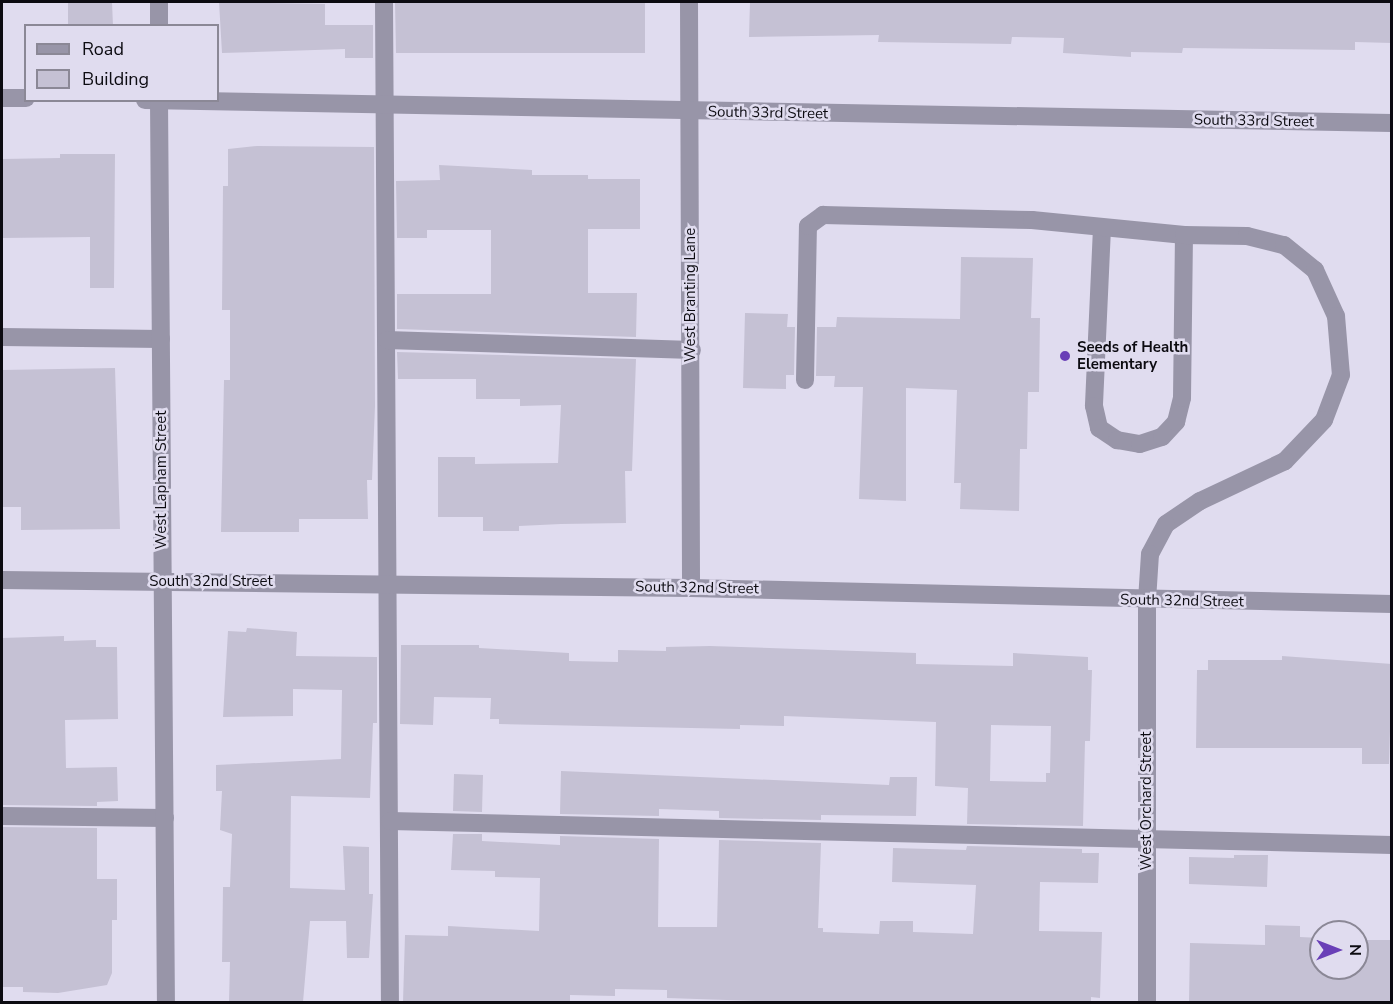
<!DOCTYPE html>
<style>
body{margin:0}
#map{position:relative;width:1393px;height:1004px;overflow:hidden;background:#e0dcef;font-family:"Nunito Sans",sans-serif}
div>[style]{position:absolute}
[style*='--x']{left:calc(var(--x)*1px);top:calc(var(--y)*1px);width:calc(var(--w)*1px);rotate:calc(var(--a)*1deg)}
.building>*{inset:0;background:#c5c1d4}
.lane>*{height:18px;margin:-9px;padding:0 9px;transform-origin:9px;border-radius:9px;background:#9895a8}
.street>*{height:18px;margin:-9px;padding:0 9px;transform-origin:9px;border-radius:9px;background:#9895a8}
.dots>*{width:16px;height:16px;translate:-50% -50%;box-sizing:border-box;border:3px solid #e0dcef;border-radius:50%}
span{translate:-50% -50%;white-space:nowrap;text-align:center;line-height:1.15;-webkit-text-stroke:5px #e0dcef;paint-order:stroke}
.street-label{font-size:15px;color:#0c0b11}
.poi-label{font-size:15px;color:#0c0b11;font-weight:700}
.left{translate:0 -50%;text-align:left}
.frame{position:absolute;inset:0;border:3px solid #0c0b11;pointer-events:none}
.legend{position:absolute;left:24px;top:24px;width:195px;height:78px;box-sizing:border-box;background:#e0dcef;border:2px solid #8b8896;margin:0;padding:8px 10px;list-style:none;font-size:18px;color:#0c0b11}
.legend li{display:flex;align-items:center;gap:12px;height:30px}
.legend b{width:30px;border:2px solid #8b8896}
.north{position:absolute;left:1309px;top:920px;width:60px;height:60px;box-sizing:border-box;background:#e0dcef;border:2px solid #8b8896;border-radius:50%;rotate:90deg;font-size:16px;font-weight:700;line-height:24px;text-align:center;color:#0c0b11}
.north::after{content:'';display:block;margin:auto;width:21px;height:27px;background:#693fb7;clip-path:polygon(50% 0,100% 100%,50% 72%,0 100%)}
</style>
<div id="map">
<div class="building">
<i style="clip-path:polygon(68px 2px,112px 2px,113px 26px,68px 26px)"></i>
<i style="clip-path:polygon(219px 2px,325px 4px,325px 25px,373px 25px,373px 58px,345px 58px,345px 49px,222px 53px)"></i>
<i style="clip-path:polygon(395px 2px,645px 2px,645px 53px,396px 53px)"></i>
<i style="clip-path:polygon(750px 2px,1392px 2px,1392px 43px,1355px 42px,1355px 50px,1183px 48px,1182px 53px,1131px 52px,1131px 57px,1063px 53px,1064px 38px,1012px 37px,1011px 44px,878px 42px,879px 35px,749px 37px)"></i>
<i style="clip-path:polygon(257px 146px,374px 147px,375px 406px,372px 480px,367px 480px,368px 519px,299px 519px,299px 532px,221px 532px,224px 380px,230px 380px,230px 310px,222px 310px,223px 186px,228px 186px,228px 149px)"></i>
<i style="clip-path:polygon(60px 154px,115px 154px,114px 288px,90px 288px,90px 237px,2px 238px,2px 159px,60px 158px)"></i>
<i style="clip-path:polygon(439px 165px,532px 170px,532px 175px,588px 175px,588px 179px,640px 179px,640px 229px,588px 229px,588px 293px,637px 293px,636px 337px,397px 329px,397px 294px,491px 294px,491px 230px,427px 230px,427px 238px,397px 238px,396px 181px,440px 180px)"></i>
<i style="clip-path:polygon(961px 257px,1033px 258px,1031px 318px,1040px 318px,1039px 392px,1028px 392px,1027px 449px,1020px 449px,1019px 511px,960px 509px,961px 483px,954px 483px,957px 390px,906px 388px,906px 501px,859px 499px,863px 387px,834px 387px,835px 376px,816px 376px,817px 327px,836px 327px,837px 317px,960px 319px)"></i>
<i style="clip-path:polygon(745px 313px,788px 314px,787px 327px,795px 327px,794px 375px,786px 375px,786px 389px,743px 388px)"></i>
<i style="clip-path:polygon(397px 352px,636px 359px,632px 471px,625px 471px,626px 523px,561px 524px,519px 526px,519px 531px,483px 531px,483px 517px,438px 517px,438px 457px,475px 457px,475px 464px,558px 463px,561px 405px,520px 406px,520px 399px,476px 399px,476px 379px,398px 379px)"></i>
<i style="clip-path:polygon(115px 368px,120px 529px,21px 530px,21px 507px,2px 507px,2px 370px)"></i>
<i style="clip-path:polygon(247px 628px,297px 632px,296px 656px,377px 657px,377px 723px,373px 723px,370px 798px,291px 796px,290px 888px,345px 890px,343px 846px,369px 847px,369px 894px,373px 894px,369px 958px,347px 958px,346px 921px,310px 921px,303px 1002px,229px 1002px,230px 962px,222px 962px,223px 887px,230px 887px,232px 834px,220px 830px,222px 791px,216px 791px,216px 765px,341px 759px,342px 690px,293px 689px,293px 716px,223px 717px,228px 631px,246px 632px)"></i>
<i style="clip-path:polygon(64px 636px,64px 641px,96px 640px,96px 647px,117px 647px,118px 719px,65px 720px,66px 768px,117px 767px,118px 801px,97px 802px,97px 806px,2px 805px,2px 638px)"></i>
<i style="clip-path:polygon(evenodd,401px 645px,479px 645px,479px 648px,569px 653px,569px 661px,618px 662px,618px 650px,666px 651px,666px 647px,710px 646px,916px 653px,916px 664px,1013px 666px,1013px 653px,1088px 657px,1088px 670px,1092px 670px,1090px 741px,1085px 741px,1083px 826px,967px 824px,968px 788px,935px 786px,936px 722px,784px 716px,784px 726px,740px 725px,740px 729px,499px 724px,499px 719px,490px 719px,491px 698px,434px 697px,433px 725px,400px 724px,401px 645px,991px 725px,1051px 726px,1050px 773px,1046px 773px,1046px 782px,990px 781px,991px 725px)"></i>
<i style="clip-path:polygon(1282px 656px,1392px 664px,1389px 764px,1362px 764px,1362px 748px,1196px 748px,1197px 670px,1208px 670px,1208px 660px,1282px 660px)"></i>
<i style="clip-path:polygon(561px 771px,889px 785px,890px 777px,917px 777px,916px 816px,821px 815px,821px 820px,719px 818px,719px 811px,659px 809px,659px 816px,560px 814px)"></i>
<i style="clip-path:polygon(454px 774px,483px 775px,482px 812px,453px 811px)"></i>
<i style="clip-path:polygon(2px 827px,97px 828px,97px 879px,117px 879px,117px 920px,112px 920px,112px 973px,107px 985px,58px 993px,23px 992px,23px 987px,2px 987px)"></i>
<i style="clip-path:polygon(453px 834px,482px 834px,482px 841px,560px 845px,560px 836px,659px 839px,658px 927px,717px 927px,719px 840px,821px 843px,818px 928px,823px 928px,823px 932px,879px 934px,880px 921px,913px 921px,913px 932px,973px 934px,976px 885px,892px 882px,893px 848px,966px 850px,967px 846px,1082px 849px,1082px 853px,1099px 853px,1098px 883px,1040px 882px,1039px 931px,1102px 932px,1100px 998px,1091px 997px,1091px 1002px,791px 1002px,667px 998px,667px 990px,615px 989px,615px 996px,570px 995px,570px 1002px,403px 1002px,405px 935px,448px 936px,448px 926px,539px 931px,540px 878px,495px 877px,495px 871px,451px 870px)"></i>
<i style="clip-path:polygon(1234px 855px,1268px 855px,1267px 887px,1189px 884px,1189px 857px,1234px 858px)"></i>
<i style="clip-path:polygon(1265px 925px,1300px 926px,1300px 937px,1321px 938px,1321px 968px,1357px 968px,1357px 940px,1392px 940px,1392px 1002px,1189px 1002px,1190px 943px,1265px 945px)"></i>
</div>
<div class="lane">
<i style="--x:384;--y:2;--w:1000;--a:89.66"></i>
<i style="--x:1102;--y:228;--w:178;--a:92.6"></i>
<i style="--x:1094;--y:406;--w:23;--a:77"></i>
<i style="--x:1099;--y:428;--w:22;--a:34"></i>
<i style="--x:1117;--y:440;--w:23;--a:10"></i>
<i style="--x:1140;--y:444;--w:23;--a:-18"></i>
<i style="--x:1162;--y:437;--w:21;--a:-47"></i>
<i style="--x:1176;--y:422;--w:25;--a:-76"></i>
<i style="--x:1182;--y:398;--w:163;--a:-89.3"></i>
<i style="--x:2;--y:337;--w:159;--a:0.7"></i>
<i style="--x:387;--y:340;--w:305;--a:1.9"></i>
<i style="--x:805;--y:380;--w:154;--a:-88.9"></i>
<i style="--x:808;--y:226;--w:19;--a:-36"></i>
<i style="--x:823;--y:215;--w:209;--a:1.4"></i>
<i style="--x:1032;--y:220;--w:153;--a:5.6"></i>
<i style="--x:1184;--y:235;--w:63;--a:0.9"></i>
<i style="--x:1247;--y:236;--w:38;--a:14"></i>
<i style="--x:1284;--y:245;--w:40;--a:39"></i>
<i style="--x:1315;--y:270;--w:51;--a:65.5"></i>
<i style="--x:1336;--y:316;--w:59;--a:85.2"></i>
<i style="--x:1341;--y:375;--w:48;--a:110.7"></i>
<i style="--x:1324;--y:420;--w:57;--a:133.6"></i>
<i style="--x:1285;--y:461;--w:94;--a:154.8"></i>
<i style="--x:1200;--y:501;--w:41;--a:145.9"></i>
<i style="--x:1166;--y:524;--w:34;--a:118"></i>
<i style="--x:1150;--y:554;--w:46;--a:93.7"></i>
<i style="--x:2;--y:816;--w:163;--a:0.7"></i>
<i style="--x:390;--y:821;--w:1002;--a:1.37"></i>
</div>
<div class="street">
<i style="--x:159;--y:2;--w:24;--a:90"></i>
<i style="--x:689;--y:2;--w:586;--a:89.8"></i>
<i style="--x:2;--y:98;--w:24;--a:0"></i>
<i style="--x:145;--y:100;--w:1247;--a:1.06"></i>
<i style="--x:159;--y:100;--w:902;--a:89.56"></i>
<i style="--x:2;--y:580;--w:689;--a:0.67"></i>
<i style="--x:691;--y:588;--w:701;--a:1.31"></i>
<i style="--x:1147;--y:600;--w:402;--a:90"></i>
</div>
<div class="dots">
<i style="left:1065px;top:356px;background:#693fb7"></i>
</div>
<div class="street-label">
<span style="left:768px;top:113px;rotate:1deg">South 33rd Street</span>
<span style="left:1254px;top:121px;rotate:1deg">South 33rd Street</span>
<span style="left:691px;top:295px;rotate:-90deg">West Branting Lane</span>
<span style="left:162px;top:480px;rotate:-90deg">West Lapham Street</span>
<span style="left:211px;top:582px">South 32nd Street</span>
<span style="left:697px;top:588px;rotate:1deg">South 32nd Street</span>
<span style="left:1182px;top:601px;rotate:1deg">South 32nd Street</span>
<span style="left:1147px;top:801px;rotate:-90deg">West Orchard Street</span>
</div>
<div class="poi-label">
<span class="left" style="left:1077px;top:356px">Seeds of Health<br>Elementary</span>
</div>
<div class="frame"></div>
<ul class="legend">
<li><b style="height:8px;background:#9895a8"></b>Road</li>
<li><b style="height:16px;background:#c5c1d4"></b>Building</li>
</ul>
<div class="north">N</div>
</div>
